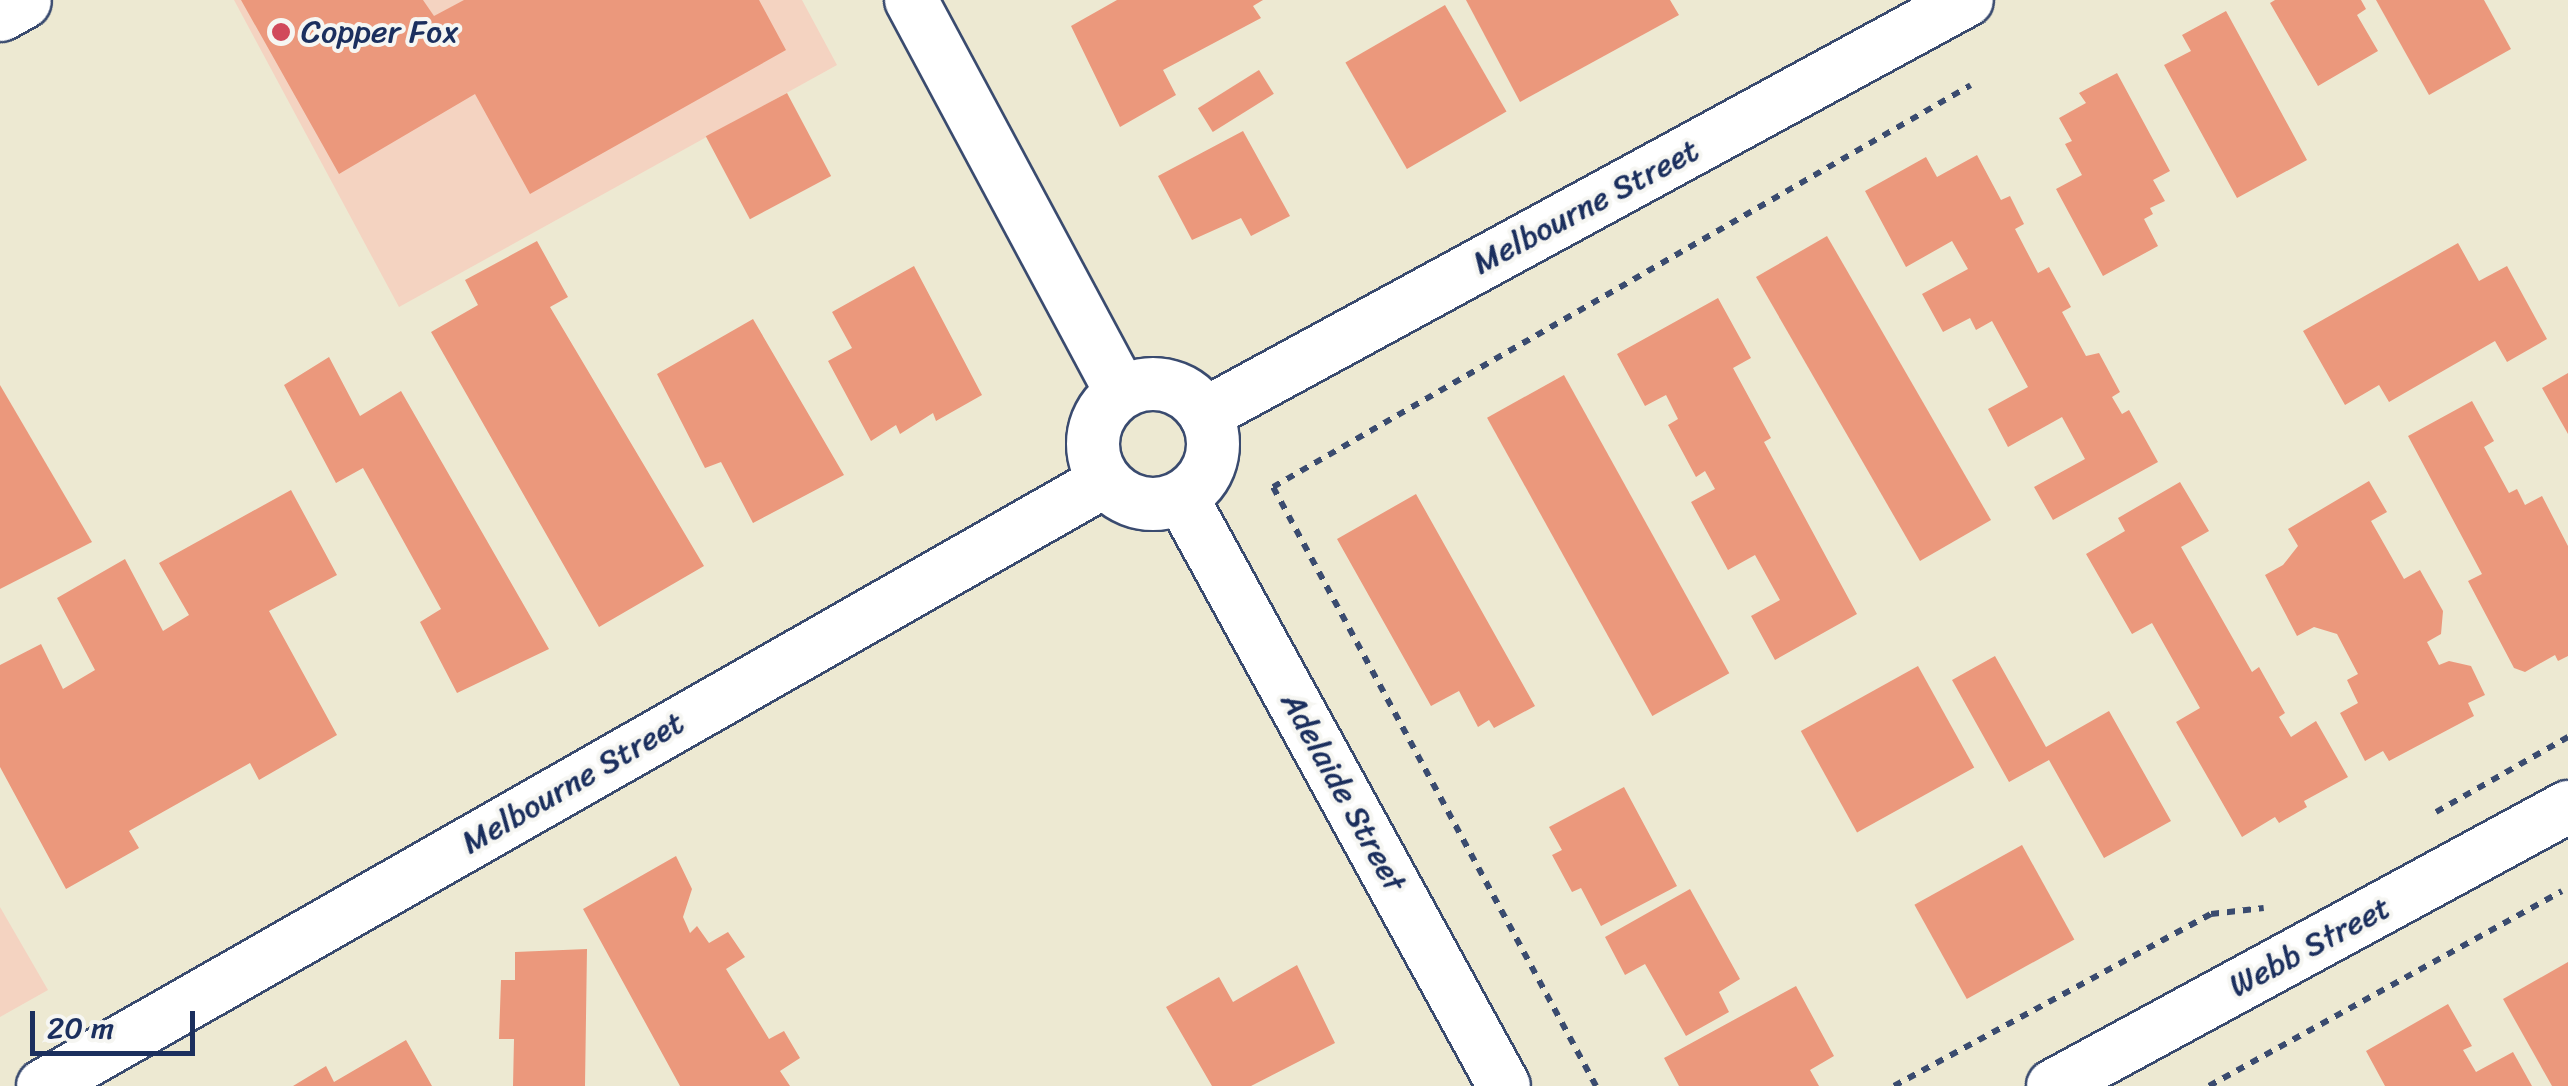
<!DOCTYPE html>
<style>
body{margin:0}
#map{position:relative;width:2568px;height:1086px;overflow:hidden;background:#ede9d2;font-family:Sriracha,sans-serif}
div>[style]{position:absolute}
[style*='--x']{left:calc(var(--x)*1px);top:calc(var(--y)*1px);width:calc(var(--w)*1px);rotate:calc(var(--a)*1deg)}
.built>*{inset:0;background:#f4d3c1}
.building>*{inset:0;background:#eb987c;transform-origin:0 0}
.path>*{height:6px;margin-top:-3px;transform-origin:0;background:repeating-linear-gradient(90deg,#3a4b6f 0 8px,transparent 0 16px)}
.roads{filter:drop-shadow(2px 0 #3a4b6f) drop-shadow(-2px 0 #3a4b6f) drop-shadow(0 2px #3a4b6f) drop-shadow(0 -2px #3a4b6f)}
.minor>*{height:52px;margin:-26px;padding:0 26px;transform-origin:26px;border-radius:26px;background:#fff}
.minor>.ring{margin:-26px;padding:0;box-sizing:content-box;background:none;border:52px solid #fff;border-radius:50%}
.highway>*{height:55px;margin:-27.5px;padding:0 27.5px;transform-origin:27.5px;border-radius:27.5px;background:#fff}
.dots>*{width:28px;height:28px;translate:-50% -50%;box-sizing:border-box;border:5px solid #f6f6f2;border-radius:50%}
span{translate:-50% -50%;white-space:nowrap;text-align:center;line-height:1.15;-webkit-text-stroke:8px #f6f6f2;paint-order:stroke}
.poi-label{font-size:32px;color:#1b2f5e}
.left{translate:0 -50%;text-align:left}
.street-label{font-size:32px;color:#1b2f5e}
.scale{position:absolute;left:30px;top:1011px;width:165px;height:45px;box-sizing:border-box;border:5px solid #1b2f5e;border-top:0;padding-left:12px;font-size:30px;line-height:35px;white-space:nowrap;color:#1b2f5e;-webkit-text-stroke:8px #f6f6f2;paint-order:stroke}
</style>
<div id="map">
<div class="built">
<div style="clip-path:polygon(234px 0,802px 0,837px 65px,399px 307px)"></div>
<div style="clip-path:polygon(0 907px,48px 990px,0 1017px)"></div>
</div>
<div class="building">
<div style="clip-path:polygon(241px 0,423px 0,434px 16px,464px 0,759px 0,786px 50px,530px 194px,475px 94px,339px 174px)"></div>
<div style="clip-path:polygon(1117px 0,1263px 0,1253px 6px,1261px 18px,1163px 70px,1176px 95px,1120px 127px,1071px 26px)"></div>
<div style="clip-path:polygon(1466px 0,1670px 0,1679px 15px,1520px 102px)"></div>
<div style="clip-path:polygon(2275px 0,2361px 0,2366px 9px,2357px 15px,2378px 51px,2318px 86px,2270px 3px)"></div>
<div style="clip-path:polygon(2376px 0,2484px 0,2511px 49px,2429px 95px)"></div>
<div style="left:1445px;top:5px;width:123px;height:115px;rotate:60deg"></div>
<div style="clip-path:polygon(2226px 11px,2307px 160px,2237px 198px,2164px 65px,2191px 51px,2182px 35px)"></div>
<div style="left:1259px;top:70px;width:28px;height:72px;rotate:58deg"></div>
<div style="clip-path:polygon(2117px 73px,2170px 171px,2153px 180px,2165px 201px,2150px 208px,2153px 214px,2144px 219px,2158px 246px,2103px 276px,2056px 189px,2082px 175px,2065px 144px,2072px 141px,2059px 118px,2086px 103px,2079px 93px)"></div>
<div style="left:787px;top:93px;width:94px;height:92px;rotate:62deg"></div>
<div style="clip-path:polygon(1243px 131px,1290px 216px,1251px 236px,1241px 218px,1192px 240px,1158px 176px)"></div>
<div style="clip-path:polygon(1977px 155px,2001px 200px,2010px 196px,2024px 224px,2015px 229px,2038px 273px,2049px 267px,2071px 307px,2062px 312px,2086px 356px,2099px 353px,2120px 392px,2112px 397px,2122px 414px,2129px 410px,2158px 462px,2053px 520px,2034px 487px,2085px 459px,2062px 417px,2008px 447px,1988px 409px,2028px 387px,1992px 321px,1976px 330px,1970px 318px,1943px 332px,1922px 294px,1968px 269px,1952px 241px,1906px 267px,1865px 191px,1926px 157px,1937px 177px)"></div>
<div style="left:1827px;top:236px;width:328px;height:82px;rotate:60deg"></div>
<div style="clip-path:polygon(537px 241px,568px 297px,550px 307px,704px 566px,599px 627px,431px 332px,478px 305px,465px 280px)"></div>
<div style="clip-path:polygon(2458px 243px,2479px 281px,2507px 266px,2547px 339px,2507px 362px,2495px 341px,2389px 402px,2379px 385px,2345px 405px,2303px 331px)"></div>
<div style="clip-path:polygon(914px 266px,982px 395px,936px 421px,933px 413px,900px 434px,896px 425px,871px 441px,828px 361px,852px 348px,832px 312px)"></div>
<div style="clip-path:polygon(1718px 298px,1751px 358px,1733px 368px,1771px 438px,1764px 442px,1857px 614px,1775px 660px,1751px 616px,1780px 600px,1755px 555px,1728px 570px,1691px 502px,1715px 489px,1705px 471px,1696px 477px,1668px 425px,1678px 419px,1666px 395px,1645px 406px,1617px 354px)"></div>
<div style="clip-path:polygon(753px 319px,844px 475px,753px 523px,721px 462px,705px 468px,657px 374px)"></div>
<div style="clip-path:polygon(329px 357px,360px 416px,401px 391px,549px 649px,457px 693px,420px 622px,441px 609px,363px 468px,336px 483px,284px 385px)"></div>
<div style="clip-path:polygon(2568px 373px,2568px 434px,2542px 388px)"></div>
<div style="left:1564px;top:375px;width:341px;height:88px;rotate:61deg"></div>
<div style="clip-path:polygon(0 385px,92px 542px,0 589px)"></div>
<div style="clip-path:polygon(2472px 401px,2494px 441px,2484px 447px,2509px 493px,2517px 489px,2525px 505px,2542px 496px,2568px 546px,2568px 656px,2558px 661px,2555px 655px,2525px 672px,2514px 668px,2468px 581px,2482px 574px,2408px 436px)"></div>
<div style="clip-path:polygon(2369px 481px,2387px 512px,2371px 521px,2404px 579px,2420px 570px,2443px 611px,2441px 634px,2427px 642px,2439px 665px,2449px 661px,2471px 666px,2485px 695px,2468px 703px,2474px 716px,2389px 761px,2383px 751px,2365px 761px,2340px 713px,2358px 703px,2347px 680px,2358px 674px,2337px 634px,2314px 627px,2297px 636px,2265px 575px,2283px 565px,2298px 546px,2288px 529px)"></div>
<div style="clip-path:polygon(2180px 482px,2209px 531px,2181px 547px,2252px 672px,2259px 667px,2285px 713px,2279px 717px,2291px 737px,2316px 721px,2348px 777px,2304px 801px,2307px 807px,2279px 823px,2275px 817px,2242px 837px,2176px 722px,2200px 708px,2152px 623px,2132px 634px,2086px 554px,2125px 531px,2118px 518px)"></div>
<div style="clip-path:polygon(291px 490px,337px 575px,269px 611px,337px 735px,259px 780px,250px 763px,129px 831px,139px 848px,66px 889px,0 767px,0 665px,41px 644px,63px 689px,95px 670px,57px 598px,125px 559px,163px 631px,189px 615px,159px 563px)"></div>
<div style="clip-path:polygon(1416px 494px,1535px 706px,1494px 728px,1489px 720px,1478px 727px,1459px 691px,1431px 706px,1337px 539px)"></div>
<div style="clip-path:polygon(1995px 656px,2046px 747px,2109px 711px,2171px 821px,2104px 858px,2049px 760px,2009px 782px,1952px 680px)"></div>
<div style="left:1918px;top:666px;width:116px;height:134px;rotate:61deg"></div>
<div style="clip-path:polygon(1624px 787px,1677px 886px,1601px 926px,1581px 888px,1572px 892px,1552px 855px,1562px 850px,1549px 827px)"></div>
<div style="left:2022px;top:845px;width:108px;height:123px;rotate:61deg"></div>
<div style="clip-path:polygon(676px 856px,692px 889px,683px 917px,690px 933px,697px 926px,709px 943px,728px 932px,745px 957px,726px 969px,769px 1039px,784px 1031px,800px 1058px,780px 1071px,790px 1086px,680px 1086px,583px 909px)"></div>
<div style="clip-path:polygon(1690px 889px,1740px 979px,1719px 992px,1729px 1012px,1686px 1036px,1645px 964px,1625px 975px,1605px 937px)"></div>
<div style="clip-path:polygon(587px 949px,585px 1086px,513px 1086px,514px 1039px,499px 1039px,501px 980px,515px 980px,515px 952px)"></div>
<div style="clip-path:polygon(2568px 962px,2568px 1086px,2552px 1086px,2503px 999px)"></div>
<div style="clip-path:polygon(1297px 965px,1335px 1043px,1251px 1086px,1212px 1086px,1166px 1007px,1219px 977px,1233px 1002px)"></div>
<div style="clip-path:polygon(1796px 986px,1834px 1056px,1810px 1070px,1819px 1086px,1679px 1086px,1664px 1058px)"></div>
<div style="clip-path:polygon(2448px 1004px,2472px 1046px,2463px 1050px,2476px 1072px,2513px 1052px,2532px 1086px,2385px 1086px,2366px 1051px)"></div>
<div style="clip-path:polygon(406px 1040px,432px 1086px,293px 1086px,326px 1066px,334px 1082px)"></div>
</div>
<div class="path">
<div style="--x:2436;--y:812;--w:152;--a:-29.6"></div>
<div style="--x:1596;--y:1086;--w:681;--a:-118.33"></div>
<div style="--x:1273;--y:487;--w:805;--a:-29.94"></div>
<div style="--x:1894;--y:1086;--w:361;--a:-28.5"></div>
<div style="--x:2211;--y:914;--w:53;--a:-6.5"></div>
<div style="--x:2209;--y:1086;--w:403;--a:-28.9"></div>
</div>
<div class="roads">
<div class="minor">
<div style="--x:911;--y:0;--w:445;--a:61.8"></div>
<div class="ring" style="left:1093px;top:384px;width:68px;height:68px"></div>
<div style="--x:1205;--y:414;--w:867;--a:-28.52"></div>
<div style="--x:1182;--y:498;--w:670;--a:61.29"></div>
<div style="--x:43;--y:1086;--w:1222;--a:-29.67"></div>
<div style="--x:2053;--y:1086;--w:586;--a:-28.45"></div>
</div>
<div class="highway">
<div style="--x:0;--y:13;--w:26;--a:-29"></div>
</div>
</div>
<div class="dots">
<div style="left:281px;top:32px;background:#d1495b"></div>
</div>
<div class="poi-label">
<span class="left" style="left:301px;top:32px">Copper Fox</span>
</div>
<div class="street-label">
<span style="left:1586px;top:207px;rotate:-28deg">Melbourne Street</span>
<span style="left:573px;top:783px;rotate:-30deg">Melbourne Street</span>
<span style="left:1343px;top:792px;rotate:61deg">Adelaide Street</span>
<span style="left:2310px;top:947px;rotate:-28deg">Webb Street</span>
</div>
<div class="scale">20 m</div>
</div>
